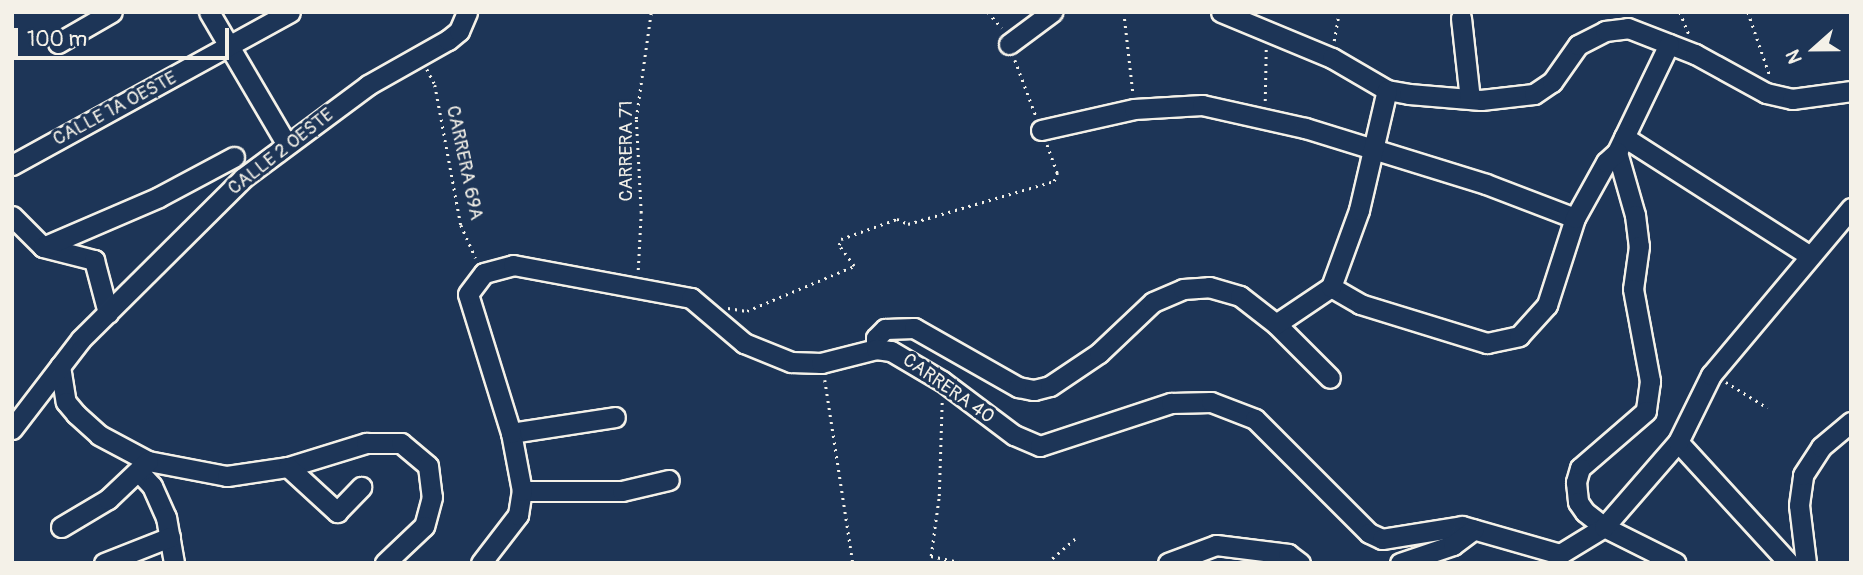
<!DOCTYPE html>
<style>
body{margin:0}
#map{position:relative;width:1863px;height:575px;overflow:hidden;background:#1d3557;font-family:Pangolin,sans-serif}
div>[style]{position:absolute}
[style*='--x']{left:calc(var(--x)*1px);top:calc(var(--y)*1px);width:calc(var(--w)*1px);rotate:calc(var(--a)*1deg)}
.path>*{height:2.5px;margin-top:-1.25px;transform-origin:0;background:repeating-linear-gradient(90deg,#f4f1e8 0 2px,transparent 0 7px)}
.roads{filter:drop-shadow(2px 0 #f4f1e8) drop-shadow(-2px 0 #f4f1e8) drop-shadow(0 2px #f4f1e8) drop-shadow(0 -2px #f4f1e8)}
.minor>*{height:19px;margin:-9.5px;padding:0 9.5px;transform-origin:9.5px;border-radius:9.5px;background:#1d3557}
span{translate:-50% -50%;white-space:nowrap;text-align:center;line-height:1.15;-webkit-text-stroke:6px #1d3557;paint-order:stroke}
.street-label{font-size:19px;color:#f4f1e8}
.frame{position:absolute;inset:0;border:14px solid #f4f1e8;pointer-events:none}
.north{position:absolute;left:1779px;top:14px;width:70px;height:70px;-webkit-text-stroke:5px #1d3557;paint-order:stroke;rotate:249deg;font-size:19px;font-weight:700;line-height:28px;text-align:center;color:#f4f1e8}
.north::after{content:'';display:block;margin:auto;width:24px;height:32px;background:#f4f1e8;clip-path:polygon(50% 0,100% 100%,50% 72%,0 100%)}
.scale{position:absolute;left:14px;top:28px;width:215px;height:32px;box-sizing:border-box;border:4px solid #f4f1e8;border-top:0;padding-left:9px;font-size:21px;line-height:24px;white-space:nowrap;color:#f4f1e8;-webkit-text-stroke:5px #1d3557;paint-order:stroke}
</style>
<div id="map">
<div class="path">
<div style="--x:988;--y:12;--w:21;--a:49"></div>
<div style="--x:1124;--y:12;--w:81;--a:83.6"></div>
<div style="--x:1680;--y:12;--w:24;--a:68"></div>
<div style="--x:1748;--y:12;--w:68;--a:71"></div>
<div style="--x:1334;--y:41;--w:29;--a:-80"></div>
<div style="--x:1015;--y:60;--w:60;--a:69.4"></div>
<div style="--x:427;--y:69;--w:18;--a:63"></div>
<div style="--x:435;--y:85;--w:142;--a:79.5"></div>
<div style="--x:461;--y:225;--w:36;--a:66"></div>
<div style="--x:1265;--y:101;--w:53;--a:-88.9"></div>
<div style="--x:638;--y:270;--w:57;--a:-87"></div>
<div style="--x:641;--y:213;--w:94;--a:-93"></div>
<div style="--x:636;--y:119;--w:108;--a:-82"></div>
<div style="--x:728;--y:308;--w:19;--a:9"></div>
<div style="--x:747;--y:311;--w:116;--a:-22.8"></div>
<div style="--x:854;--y:266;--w:26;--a:-126"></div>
<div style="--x:839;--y:245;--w:6;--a:-72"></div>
<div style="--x:841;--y:239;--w:59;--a:-19.7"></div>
<div style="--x:897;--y:219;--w:12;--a:24"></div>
<div style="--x:908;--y:224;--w:152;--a:-16.4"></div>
<div style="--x:1054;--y:181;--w:9;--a:-69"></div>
<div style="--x:1057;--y:173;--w:30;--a:-110"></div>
<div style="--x:825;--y:380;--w:185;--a:81.3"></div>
<div style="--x:1726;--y:382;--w:49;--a:31.8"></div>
<div style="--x:931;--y:556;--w:34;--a:12"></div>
<div style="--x:930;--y:563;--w:68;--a:-82.3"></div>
<div style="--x:939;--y:496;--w:94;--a:-88.2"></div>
<div style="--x:1047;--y:563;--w:37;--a:-41"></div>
</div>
<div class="roads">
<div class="minor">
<div style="--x:209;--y:12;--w:152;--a:59.6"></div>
<div style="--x:1221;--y:12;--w:120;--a:22.5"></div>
<div style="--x:1332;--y:58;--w:64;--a:30.2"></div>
<div style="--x:1387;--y:90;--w:22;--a:10"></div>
<div style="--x:1409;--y:94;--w:72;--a:4.8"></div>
<div style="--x:1481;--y:100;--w:53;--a:-6.5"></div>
<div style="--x:1534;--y:94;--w:22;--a:-34"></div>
<div style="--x:1552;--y:82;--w:45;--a:-54.9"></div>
<div style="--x:1578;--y:45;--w:30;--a:-27"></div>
<div style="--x:1605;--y:31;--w:23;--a:-7"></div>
<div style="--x:1628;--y:28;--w:72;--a:21.2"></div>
<div style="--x:1695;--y:54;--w:81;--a:28.8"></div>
<div style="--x:1766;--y:93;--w:27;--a:13"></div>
<div style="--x:1792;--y:99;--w:60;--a:-7.7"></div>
<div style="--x:1461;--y:18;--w:81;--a:83.7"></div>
<div style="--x:58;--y:43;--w:62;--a:-29.9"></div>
<div style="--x:1009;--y:44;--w:54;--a:-36.7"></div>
<div style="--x:1669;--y:44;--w:120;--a:115.7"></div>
<div style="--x:1617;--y:152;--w:66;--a:74.1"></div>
<div style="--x:1635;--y:215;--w:31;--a:83"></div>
<div style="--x:1639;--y:246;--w:43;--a:97.9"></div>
<div style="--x:1633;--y:289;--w:94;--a:79.5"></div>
<div style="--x:1650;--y:381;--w:30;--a:98"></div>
<div style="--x:1646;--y:411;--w:87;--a:139.2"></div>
<div style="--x:1580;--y:468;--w:15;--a:106"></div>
<div style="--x:1576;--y:482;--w:20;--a:84"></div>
<div style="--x:1578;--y:502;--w:12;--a:55"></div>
<div style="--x:1585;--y:512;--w:24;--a:38"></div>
<div style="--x:1604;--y:527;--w:80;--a:26.6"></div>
<div style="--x:1041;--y:130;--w:95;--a:-12.7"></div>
<div style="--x:1134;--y:109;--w:68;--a:-3.4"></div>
<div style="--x:1202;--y:105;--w:106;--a:12.6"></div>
<div style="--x:1305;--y:128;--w:189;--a:17.2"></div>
<div style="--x:1486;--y:184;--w:95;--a:20.9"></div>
<div style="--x:1624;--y:137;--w:221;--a:32.6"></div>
<div style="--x:12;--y:165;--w:317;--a:-28.8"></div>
<div style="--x:12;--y:216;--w:44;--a:45"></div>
<div style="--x:43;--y:247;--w:53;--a:14.3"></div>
<div style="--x:94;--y:260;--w:55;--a:75.2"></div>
<div style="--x:43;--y:247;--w:126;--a:-23.3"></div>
<div style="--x:159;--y:197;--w:85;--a:-28.1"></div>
<div style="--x:1331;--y:287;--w:34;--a:30"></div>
<div style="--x:1360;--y:304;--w:133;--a:17.1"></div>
<div style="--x:1487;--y:343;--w:33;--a:-12"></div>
<div style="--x:1519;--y:336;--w:42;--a:-47.9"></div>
<div style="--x:1547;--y:305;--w:91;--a:-72.2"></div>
<div style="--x:1575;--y:218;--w:64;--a:-61"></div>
<div style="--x:1606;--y:162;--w:15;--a:-42"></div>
<div style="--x:1276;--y:324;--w:76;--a:45"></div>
<div style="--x:876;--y:349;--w:11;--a:-90"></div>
<div style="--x:876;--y:338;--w:13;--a:-45"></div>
<div style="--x:885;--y:329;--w:29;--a:-2"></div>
<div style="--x:914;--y:328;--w:120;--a:29.6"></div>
<div style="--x:1018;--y:387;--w:16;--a:11"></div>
<div style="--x:1034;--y:390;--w:16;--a:-14"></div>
<div style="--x:1050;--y:386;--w:59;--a:-34"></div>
<div style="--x:1099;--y:353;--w:74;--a:-43.4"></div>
<div style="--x:1153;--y:302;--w:33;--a:-23"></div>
<div style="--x:1183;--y:289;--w:26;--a:-4"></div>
<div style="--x:1209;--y:287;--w:32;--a:16"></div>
<div style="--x:1240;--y:296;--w:46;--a:37.9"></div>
<div style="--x:1276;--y:324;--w:66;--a:-33.9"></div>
<div style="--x:1331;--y:287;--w:82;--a:-70"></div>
<div style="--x:1359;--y:210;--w:123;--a:-76.9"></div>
<div style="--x:60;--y:366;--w:36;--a:81"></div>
<div style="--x:66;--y:402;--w:16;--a:50"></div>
<div style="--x:76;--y:414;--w:31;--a:42"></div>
<div style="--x:99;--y:435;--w:55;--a:28"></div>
<div style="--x:148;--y:461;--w:80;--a:10.8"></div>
<div style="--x:227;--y:476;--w:62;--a:-8.4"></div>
<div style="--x:288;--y:467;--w:82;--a:-17.1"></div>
<div style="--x:366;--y:443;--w:35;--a:0"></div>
<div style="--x:401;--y:443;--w:35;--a:40"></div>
<div style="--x:428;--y:466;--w:31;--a:83"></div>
<div style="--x:432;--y:497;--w:30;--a:105"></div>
<div style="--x:424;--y:526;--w:54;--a:136.5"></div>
<div style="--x:12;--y:429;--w:113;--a:-52.5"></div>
<div style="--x:81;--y:339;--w:228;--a:-44.8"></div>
<div style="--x:243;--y:178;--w:156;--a:-36.6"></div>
<div style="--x:368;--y:85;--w:92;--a:-29.4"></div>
<div style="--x:448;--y:40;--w:14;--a:-39"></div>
<div style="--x:459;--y:31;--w:21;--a:-67"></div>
<div style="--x:511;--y:433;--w:105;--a:-8.7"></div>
<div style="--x:1678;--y:442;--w:164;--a:47.5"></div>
<div style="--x:288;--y:467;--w:67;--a:42.6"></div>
<div style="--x:337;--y:512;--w:35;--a:-46"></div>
<div style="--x:139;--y:472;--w:19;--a:47"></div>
<div style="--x:152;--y:486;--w:34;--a:66"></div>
<div style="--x:166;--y:517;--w:47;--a:80.1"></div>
<div style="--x:522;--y:491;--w:100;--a:0"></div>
<div style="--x:622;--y:491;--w:48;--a:-13.2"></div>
<div style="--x:61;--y:527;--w:55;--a:-30.8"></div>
<div style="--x:108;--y:499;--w:55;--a:-43.5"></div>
<div style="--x:1560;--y:554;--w:52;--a:-31.5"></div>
<div style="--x:1604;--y:527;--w:113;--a:-49"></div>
<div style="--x:1678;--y:442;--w:75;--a:-63.8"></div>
<div style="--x:1711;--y:375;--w:218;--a:-50"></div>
<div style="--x:104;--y:563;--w:71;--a:-21.5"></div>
<div style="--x:481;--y:563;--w:61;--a:-52.4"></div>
<div style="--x:518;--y:515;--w:24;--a:-81"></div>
<div style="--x:522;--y:491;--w:59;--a:-100.7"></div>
<div style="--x:511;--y:433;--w:145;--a:-107.2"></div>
<div style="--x:468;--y:294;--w:26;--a:-53"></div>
<div style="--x:484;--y:273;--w:30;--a:-15"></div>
<div style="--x:513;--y:265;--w:181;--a:10.5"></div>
<div style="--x:691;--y:298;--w:70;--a:40.3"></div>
<div style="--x:744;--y:343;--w:51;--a:22"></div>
<div style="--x:791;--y:362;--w:30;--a:2"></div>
<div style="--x:821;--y:363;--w:57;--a:-14.3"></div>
<div style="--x:876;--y:349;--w:15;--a:8"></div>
<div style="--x:891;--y:351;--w:59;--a:30.5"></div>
<div style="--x:942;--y:381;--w:90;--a:36.9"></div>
<div style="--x:1014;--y:435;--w:28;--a:23"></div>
<div style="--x:1040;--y:446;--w:138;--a:-18.2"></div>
<div style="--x:1171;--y:403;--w:40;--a:-1.4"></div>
<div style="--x:1211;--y:402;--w:47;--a:21.1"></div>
<div style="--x:1255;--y:419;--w:161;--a:45"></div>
<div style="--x:1369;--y:533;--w:14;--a:25"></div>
<div style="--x:1382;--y:539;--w:81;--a:-9.2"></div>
<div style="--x:1462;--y:526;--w:102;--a:15.9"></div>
<div style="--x:1168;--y:563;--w:51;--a:-20.6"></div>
<div style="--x:1216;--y:545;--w:73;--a:7.1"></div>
<div style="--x:1288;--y:554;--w:15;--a:37"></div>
<div style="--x:1400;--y:563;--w:56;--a:-18.8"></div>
<div style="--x:1453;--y:545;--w:26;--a:-37"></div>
<div style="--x:1806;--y:563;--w:58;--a:-96.9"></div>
<div style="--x:1799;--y:505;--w:30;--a:-82"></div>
<div style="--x:1803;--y:475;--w:33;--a:-57"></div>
<div style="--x:1821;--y:447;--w:39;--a:-40"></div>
</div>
</div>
<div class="street-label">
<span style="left:115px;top:109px;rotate:-28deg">CALLE 1A OESTE</span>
<span style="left:627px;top:151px;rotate:-90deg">CARRERA 71</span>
<span style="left:281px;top:152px;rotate:-38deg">CALLE 2 OESTE</span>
<span style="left:464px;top:163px;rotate:78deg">CARRERA 69A</span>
<span style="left:948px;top:389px;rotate:35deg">CARRERA 4O</span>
</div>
<div class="frame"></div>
<div class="north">N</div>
<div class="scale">100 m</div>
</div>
